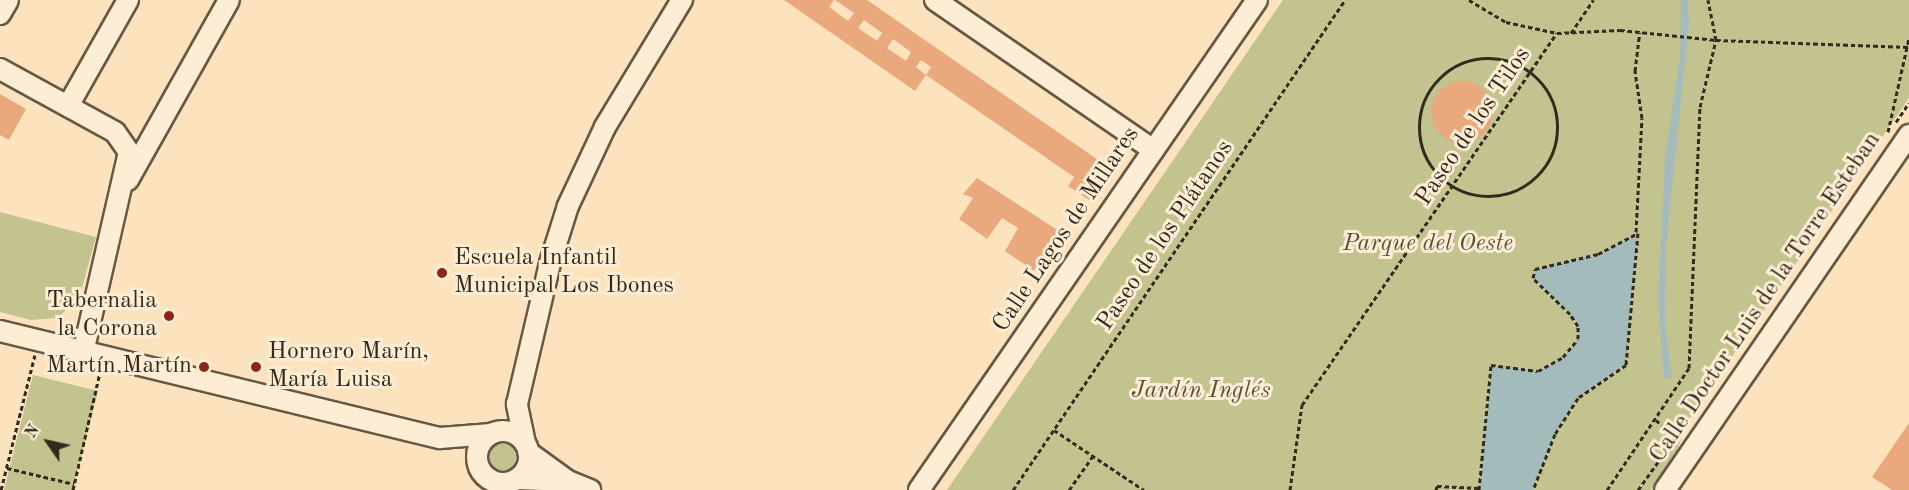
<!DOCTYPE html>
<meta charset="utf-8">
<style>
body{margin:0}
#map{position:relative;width:1909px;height:490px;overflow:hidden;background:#fce3bd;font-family:"Old Standard TT",serif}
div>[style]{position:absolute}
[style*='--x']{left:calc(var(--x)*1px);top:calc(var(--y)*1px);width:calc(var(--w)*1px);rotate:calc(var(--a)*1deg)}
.green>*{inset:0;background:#c2c38f}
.round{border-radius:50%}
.water>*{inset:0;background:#a3bcbb}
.building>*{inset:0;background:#e9a97d}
.path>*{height:3px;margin-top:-1.5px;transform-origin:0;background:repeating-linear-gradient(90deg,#34291b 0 4.5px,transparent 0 7.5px)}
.path>.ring{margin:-1.5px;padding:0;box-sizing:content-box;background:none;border:3px solid #34291b;border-radius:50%}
.roads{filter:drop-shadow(2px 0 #665844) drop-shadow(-2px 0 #665844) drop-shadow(0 2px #665844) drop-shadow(0 -2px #665844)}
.minor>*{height:20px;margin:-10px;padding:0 10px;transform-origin:10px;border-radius:10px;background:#fdedd4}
.minor>.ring{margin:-10px;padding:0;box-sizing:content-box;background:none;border:20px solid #fdedd4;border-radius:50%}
.dots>*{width:16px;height:16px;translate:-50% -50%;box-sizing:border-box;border:3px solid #fdedd4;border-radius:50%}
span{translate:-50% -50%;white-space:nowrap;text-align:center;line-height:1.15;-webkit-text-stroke:6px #fdedd4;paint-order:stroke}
.street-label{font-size:24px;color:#34291b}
.park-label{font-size:24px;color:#585038;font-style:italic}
.poi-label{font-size:24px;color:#34291b}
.left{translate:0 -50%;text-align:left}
.right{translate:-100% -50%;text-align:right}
.north{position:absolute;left:18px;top:412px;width:60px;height:60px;-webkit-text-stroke:4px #fdedd4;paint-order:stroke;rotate:304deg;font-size:16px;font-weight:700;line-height:24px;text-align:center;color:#34291b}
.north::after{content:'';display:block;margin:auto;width:21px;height:27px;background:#34291b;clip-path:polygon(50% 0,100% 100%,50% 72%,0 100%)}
</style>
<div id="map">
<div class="green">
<div style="clip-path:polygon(1283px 0,1909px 0,1909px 98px,1688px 421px,1676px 453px,1651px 490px,947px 490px)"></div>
<div style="clip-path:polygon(0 212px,96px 237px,79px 299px,57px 318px,31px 320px,0 312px)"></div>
<div style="clip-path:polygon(33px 375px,98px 391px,73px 490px,4px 490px)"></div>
<div class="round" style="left:488px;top:443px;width:28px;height:28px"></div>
</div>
<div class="water">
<div style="clip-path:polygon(1681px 0,1688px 0,1689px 24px,1666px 247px,1665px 322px,1672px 377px,1664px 379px,1658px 301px,1665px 158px,1680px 57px)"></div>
<div style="clip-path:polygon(1638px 233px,1626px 365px,1578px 398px,1555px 434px,1533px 490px,1479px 490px,1491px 365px,1538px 371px,1563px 357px,1578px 339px,1578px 326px,1570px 314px,1533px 278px,1535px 269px,1598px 254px)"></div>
</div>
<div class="building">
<div style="clip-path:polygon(evenodd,784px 0,834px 0,829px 7px,848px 21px,854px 13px,835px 0,867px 0,1114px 171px,1092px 202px,1068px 186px,1074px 177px,926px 75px,931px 67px,921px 60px,916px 67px,926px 75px,915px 91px,784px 0,864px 20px,882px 33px,877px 41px,858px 28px,864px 20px,784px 0,893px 39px,911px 52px,906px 61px,887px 48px,893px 39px)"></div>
<div class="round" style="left:1431px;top:81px;width:62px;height:62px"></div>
<div style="clip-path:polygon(0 94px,26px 109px,9px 140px,0 135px)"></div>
<div style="clip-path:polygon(977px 178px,1062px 233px,1064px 239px,1054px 254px,1048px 249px,1034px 271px,1005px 251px,1018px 228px,1002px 218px,987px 239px,959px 219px,973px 198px,963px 194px)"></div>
<div style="clip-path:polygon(1909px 423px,1909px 490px,1892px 490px,1872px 477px)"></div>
</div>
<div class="path">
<div style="--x:1469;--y:0;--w:43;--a:30.7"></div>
<div style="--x:1506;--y:22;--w:52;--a:12.2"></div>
<div style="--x:1557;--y:33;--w:63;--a:-2.7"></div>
<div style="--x:1620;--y:30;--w:97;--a:5.9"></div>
<div style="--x:1716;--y:40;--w:193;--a:2.1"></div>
<div style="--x:1571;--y:33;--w:40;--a:-56"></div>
<div class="ring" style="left:1419px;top:58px;width:135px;height:135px"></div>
<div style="--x:1896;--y:122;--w:23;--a:-56"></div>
<div style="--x:1888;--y:132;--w:96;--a:-77.4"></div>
<div style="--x:1636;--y:232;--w:114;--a:-87"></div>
<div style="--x:1642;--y:118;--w:48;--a:-98.5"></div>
<div style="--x:1635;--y:71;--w:39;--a:-83"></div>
<div style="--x:1656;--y:420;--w:25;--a:42"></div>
<div style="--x:1054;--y:430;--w:108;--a:33.7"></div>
<div style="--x:7;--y:468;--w:69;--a:13.4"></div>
<div style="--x:1;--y:490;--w:139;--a:-75.9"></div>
<div style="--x:73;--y:490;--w:121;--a:-77.1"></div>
<div style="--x:1013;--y:490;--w:592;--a:-55.88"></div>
<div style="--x:1069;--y:490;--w:42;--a:-54.8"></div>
<div style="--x:1290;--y:490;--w:86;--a:-82"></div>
<div style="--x:1302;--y:405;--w:451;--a:-55.6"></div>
<div style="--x:1436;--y:490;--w:4;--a:-76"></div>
<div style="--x:1437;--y:486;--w:42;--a:2.7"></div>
<div style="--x:1479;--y:490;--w:126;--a:-84.5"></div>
<div style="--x:1491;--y:365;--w:47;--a:7.3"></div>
<div style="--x:1538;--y:371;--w:29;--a:-29"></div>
<div style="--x:1563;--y:357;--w:23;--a:-50"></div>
<div style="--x:1578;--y:339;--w:13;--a:-90"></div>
<div style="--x:1578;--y:326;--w:14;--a:-124"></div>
<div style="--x:1570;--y:314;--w:52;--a:-135.8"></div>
<div style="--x:1533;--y:278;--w:9;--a:-77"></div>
<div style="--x:1535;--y:269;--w:65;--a:-13.4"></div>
<div style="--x:1598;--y:254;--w:45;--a:-27.7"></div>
<div style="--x:1638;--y:233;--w:133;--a:95.2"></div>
<div style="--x:1626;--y:365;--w:58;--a:145.5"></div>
<div style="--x:1578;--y:398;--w:43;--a:122.6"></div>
<div style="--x:1555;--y:434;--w:60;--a:111.4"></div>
<div style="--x:1607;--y:490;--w:147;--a:-56.1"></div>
<div style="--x:1689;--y:368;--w:261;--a:-87.6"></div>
<div style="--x:1700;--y:107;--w:69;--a:-76.6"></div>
<div style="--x:1716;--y:40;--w:41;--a:-101.3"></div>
<div style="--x:1638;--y:490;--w:64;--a:-54.6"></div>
<div style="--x:1675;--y:438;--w:6;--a:31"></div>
</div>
<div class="roads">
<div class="minor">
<div style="--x:935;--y:0;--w:265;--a:34.5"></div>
<div style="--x:0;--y:14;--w:16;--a:-60"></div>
<div style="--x:0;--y:69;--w:131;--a:28.7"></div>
<div style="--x:115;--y:132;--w:24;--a:55"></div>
<div style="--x:129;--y:152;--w:206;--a:102.9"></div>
<div style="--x:68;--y:106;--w:122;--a:-60.5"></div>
<div style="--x:128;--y:180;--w:206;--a:-60.7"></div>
<div style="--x:0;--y:331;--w:453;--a:13.7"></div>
<div style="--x:440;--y:438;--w:51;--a:-4.5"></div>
<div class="ring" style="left:477px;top:431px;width:32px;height:32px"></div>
<div style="--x:525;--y:443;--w:40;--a:-102"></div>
<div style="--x:517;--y:404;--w:145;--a:-76.8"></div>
<div style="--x:550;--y:263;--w:60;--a:-72.5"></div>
<div style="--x:568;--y:206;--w:87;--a:-64.9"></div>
<div style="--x:605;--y:127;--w:149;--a:-58.8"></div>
<div style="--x:528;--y:452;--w:49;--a:35.9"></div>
<div style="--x:568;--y:481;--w:24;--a:22"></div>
<div style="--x:518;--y:479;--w:50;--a:2.3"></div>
<div style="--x:919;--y:490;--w:595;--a:-55.4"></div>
<div style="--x:1665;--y:490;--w:431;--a:-55.5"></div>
</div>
</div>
<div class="dots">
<div style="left:442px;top:273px;background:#8f2418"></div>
<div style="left:169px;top:316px;background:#8f2418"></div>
<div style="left:204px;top:367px;background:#8f2418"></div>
<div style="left:256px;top:367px;background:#8f2418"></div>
</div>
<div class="street-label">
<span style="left:1474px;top:127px;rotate:-56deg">Paseo de los Tilos</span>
<span style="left:1067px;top:230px;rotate:-56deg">Calle Lagos de Millares</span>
<span style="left:1166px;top:236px;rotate:-56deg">Paseo de los Plátanos</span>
<span style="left:1766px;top:298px;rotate:-56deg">Calle Doctor Luis de la Torre Esteban</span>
</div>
<div class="park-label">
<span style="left:1428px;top:245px">Parque del Oeste</span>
<span style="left:1201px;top:392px">Jardín Inglés</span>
</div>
<div class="poi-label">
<span class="left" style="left:454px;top:273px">Escuela Infantil<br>Municipal Los Ibones</span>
<span class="right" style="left:157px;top:316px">Tabernalia<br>la Corona</span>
<span class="left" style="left:268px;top:367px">Hornero Marín,<br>María Luisa</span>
<span class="right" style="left:192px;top:367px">Martín Martín</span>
</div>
<div class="north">N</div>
</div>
